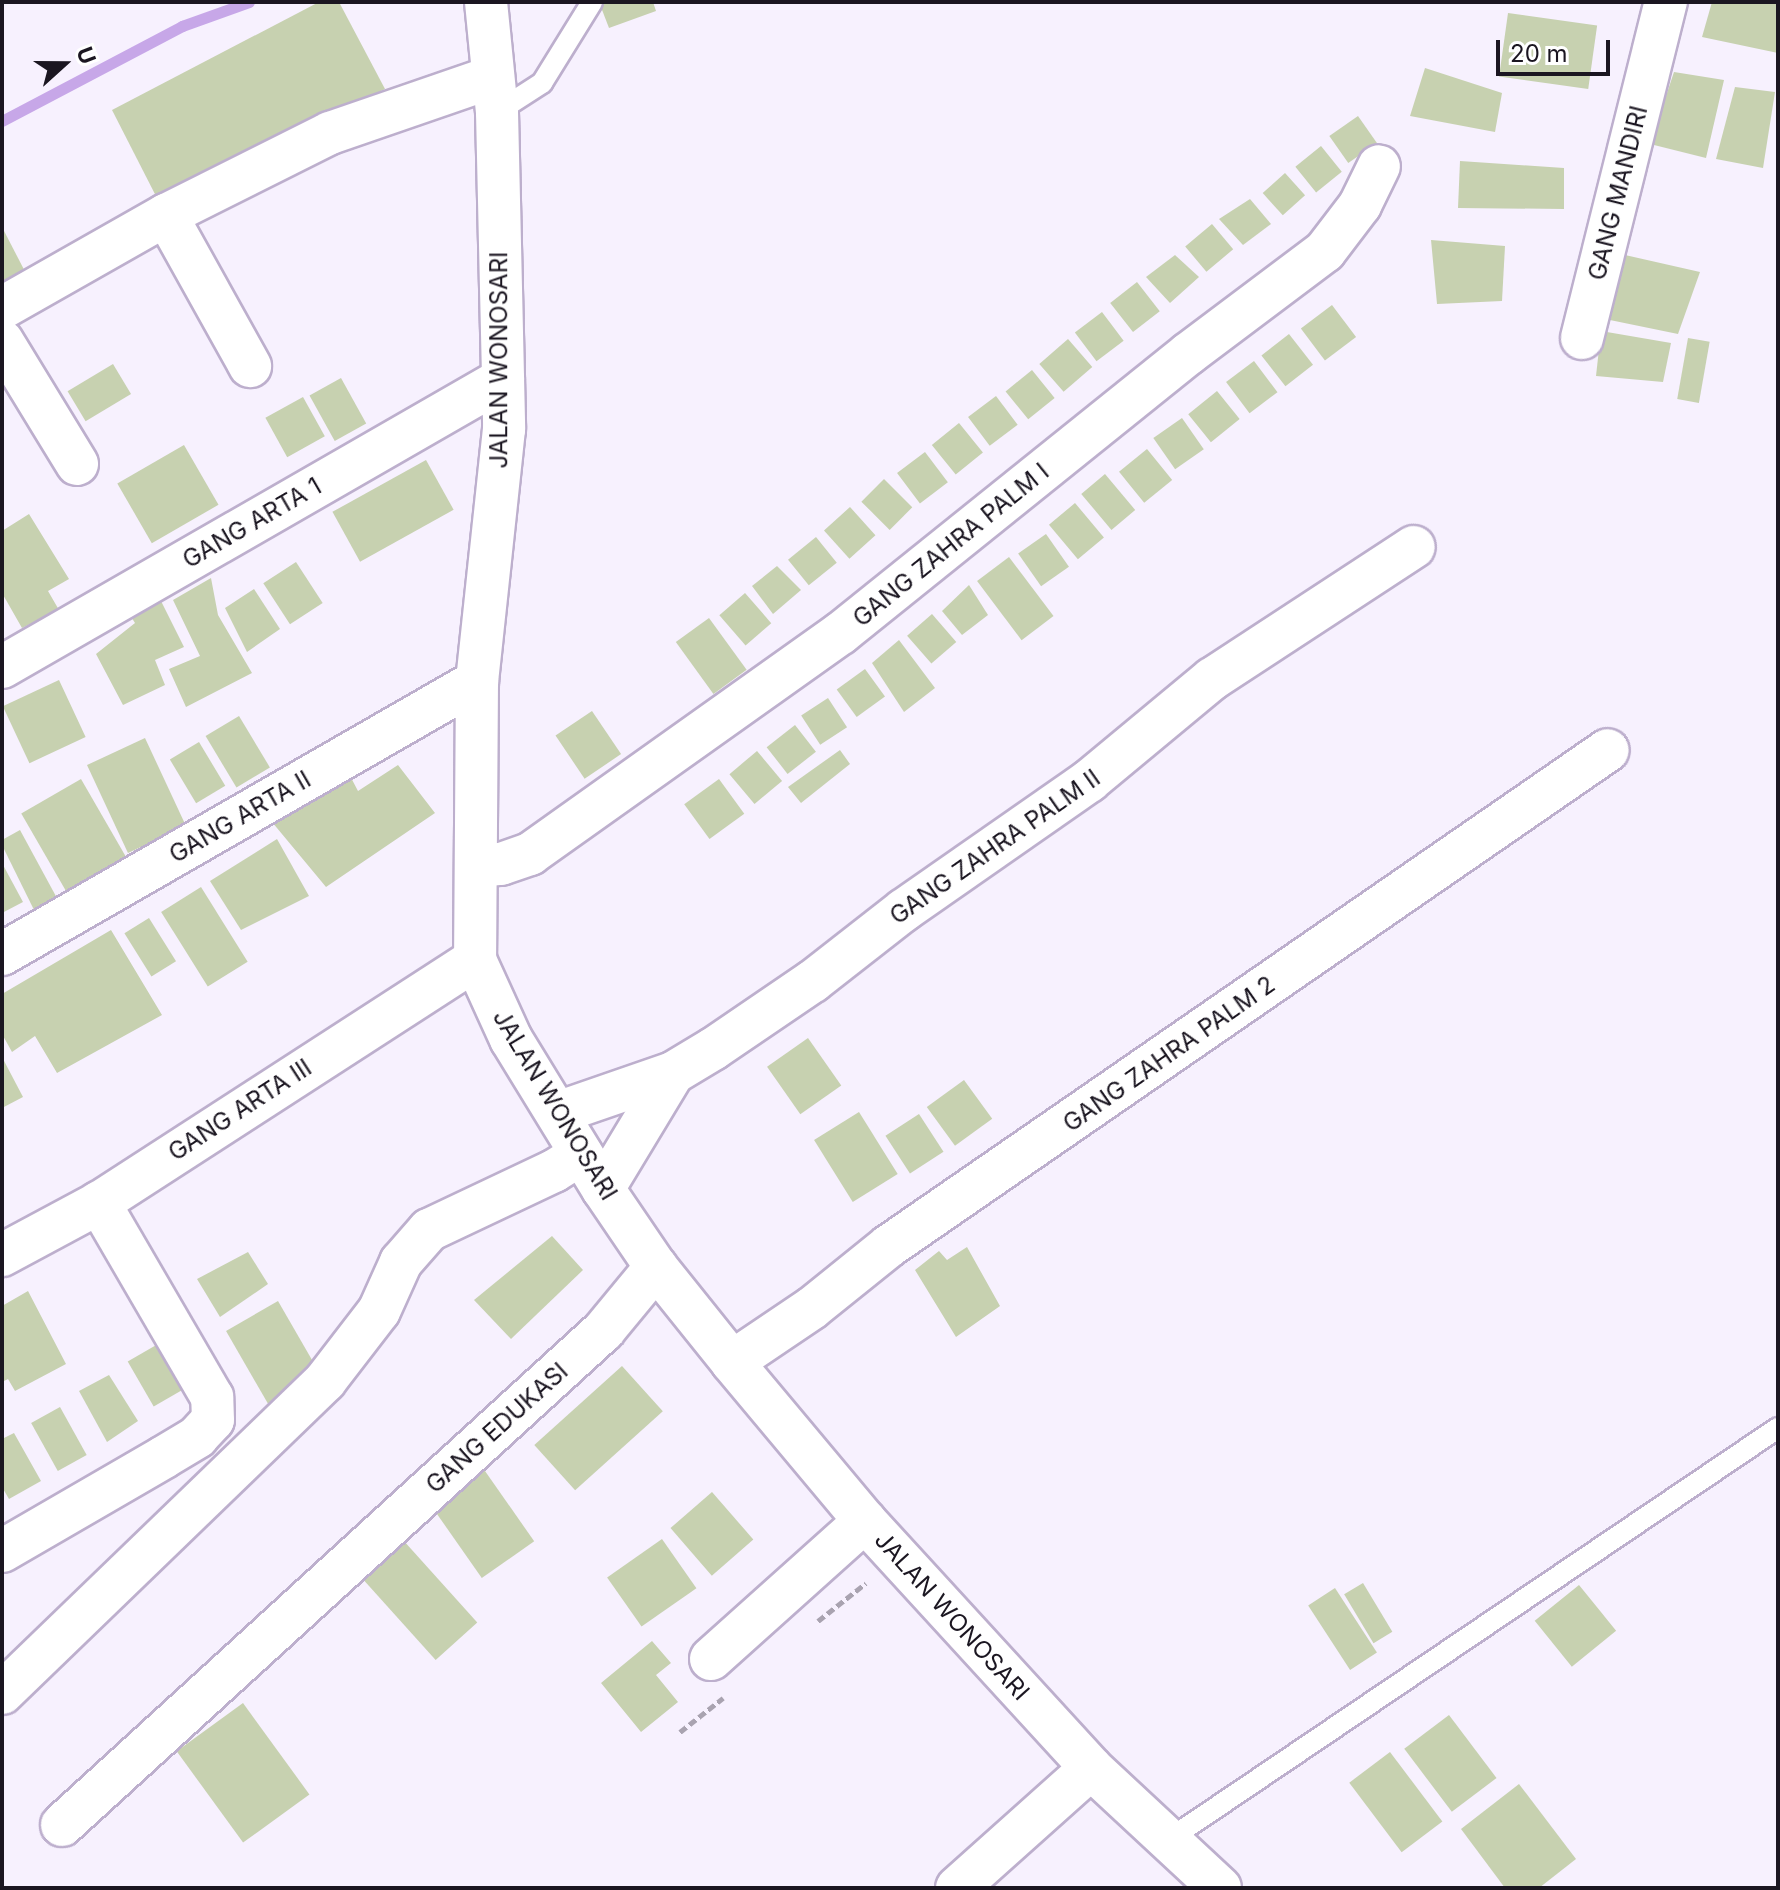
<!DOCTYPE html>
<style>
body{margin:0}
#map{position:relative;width:1780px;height:1890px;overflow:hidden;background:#f7f1fe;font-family:Inter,sans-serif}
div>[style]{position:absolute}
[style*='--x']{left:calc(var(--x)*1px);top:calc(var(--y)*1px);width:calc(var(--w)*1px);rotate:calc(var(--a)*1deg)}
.stream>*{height:11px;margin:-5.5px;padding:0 5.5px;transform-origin:5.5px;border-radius:5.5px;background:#c7a7e8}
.building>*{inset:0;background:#c7d1b0;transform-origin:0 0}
.path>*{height:5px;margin-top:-2.5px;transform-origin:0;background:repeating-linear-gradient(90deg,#a9a3b0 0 8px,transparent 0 12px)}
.roads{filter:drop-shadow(2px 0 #bdafcd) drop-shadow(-2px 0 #bdafcd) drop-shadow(0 2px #bdafcd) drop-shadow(0 -2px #bdafcd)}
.service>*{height:20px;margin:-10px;padding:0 10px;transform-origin:10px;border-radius:10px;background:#fff}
.minor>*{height:42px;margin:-21px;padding:0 21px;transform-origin:21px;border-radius:21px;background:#fff}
span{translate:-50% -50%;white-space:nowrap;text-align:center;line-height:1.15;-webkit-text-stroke:6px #fff;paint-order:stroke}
.street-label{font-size:24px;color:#1b1621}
.frame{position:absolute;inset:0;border:4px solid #1b1621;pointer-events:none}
.north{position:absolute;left:24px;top:24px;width:80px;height:80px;-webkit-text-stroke:6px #fff;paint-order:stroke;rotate:69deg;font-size:22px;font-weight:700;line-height:32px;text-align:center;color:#1b1621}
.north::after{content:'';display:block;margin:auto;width:28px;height:36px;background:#1b1621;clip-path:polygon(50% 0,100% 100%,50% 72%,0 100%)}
.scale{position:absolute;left:1496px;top:40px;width:114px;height:36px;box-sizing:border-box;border:4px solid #1b1621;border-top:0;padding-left:10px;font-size:24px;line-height:28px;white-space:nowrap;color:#1b1621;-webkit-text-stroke:6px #fff;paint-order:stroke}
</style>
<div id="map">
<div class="stream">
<div style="--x:2;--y:121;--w:204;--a:-27.8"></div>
<div style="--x:182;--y:26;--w:71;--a:-19.7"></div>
</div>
<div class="building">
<div style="clip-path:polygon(319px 2px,339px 2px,385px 89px,159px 202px,112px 110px)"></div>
<div style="clip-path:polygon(599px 2px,653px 2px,656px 11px,609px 28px)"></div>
<div style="clip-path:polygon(1712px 2px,1778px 2px,1778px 53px,1702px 37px)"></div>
<div style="left:1508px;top:13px;width:90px;height:64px;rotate:8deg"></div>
<div style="clip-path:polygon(1425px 68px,1502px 93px,1495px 132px,1410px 116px)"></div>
<div style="clip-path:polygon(1674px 72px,1724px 80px,1706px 158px,1650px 144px)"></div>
<div style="clip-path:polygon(1735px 87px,1775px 92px,1763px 168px,1716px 159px)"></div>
<div style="left:1358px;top:116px;width:33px;height:35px;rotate:55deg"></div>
<div style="left:1321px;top:146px;width:33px;height:33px;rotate:51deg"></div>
<div style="clip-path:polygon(1460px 161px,1564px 168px,1564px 209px,1458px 208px)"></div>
<div style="left:1285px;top:173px;width:30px;height:30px;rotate:48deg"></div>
<div style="clip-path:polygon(1250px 199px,1271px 224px,1243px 245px,1219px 219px)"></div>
<div style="left:1212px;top:224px;width:33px;height:35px;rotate:50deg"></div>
<div style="clip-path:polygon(2px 227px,33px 287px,2px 304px)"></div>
<div style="clip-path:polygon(1431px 240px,1505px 246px,1502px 301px,1437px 304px)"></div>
<div style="clip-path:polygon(1175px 255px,1199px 277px,1170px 303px,1146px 277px)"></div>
<div style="clip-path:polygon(1625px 255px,1700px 272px,1678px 334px,1605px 319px)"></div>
<div style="left:1137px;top:282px;width:37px;height:34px;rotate:52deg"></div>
<div style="left:1332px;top:305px;width:40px;height:39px;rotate:53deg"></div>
<div style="left:1102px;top:312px;width:36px;height:34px;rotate:53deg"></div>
<div style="clip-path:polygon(1601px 331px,1671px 343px,1663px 382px,1596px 376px)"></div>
<div style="left:1289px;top:334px;width:39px;height:35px;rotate:52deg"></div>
<div style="left:1688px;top:338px;width:22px;height:62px;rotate:10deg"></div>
<div style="left:1068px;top:339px;width:37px;height:38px;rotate:49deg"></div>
<div style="left:1254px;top:361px;width:39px;height:35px;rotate:53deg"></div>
<div style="left:113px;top:364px;width:35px;height:53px;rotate:59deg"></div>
<div style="left:1032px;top:370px;width:36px;height:34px;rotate:51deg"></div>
<div style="left:341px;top:378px;width:52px;height:36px;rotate:61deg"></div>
<div style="left:1217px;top:391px;width:36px;height:37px;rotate:51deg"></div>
<div style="left:996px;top:396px;width:36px;height:35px;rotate:53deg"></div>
<div style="left:303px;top:397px;width:45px;height:43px;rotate:61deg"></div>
<div style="left:1182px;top:418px;width:38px;height:35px;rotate:55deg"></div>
<div style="left:959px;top:423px;width:38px;height:35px;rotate:51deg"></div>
<div style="left:184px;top:445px;width:69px;height:77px;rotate:60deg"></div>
<div style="left:1147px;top:449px;width:40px;height:36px;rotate:51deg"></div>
<div style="left:925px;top:452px;width:38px;height:35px;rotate:53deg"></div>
<div style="left:426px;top:460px;width:57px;height:107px;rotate:61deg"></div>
<div style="left:1105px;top:474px;width:47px;height:31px;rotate:50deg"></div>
<div style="left:884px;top:479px;width:40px;height:32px;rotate:45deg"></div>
<div style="left:1075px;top:503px;width:45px;height:34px;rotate:50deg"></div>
<div style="left:850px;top:507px;width:38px;height:35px;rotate:48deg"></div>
<div style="clip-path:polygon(29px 514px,69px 579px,48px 591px,59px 610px,22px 628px,2px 593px,2px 531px)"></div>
<div style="left:1046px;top:534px;width:40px;height:34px;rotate:55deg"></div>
<div style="left:816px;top:537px;width:33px;height:36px;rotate:51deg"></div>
<div style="left:1009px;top:557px;width:74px;height:40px;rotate:53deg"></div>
<div style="left:296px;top:562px;width:49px;height:39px;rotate:57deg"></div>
<div style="clip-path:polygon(777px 566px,801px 590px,773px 614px,752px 586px)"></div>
<div style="clip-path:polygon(211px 578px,218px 615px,252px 673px,186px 707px,169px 669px,200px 656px,173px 600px)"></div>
<div style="clip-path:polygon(969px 585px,988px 615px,962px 635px,942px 611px)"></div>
<div style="clip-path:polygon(254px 589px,280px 629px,247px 652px,225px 608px)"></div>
<div style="left:745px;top:593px;width:40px;height:34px;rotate:49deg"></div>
<div style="clip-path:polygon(159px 597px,184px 647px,155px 660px,165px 685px,123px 705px,96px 654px,135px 623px,128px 612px)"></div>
<div style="left:932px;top:614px;width:37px;height:33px;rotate:49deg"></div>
<div style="left:709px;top:618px;width:64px;height:41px;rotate:54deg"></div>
<div style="clip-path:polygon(899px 640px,935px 688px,904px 712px,872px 663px)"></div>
<div style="left:865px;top:669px;width:34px;height:35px;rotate:54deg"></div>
<div style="left:59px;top:680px;width:63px;height:62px;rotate:65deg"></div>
<div style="left:828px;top:698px;width:35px;height:32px;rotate:57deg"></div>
<div style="left:592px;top:711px;width:52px;height:44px;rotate:56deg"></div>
<div style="left:239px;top:716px;width:60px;height:39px;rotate:59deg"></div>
<div style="left:795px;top:725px;width:34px;height:36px;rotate:52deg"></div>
<div style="left:145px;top:738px;width:97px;height:64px;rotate:65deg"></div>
<div style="left:199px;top:742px;width:51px;height:34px;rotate:59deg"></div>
<div style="clip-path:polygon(840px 750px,850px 764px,801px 803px,788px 787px)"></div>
<div style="left:757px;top:751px;width:39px;height:36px;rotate:50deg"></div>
<div style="clip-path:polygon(398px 765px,435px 813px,326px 887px,272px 822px,348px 772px,358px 791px)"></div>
<div style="left:81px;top:779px;width:99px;height:69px;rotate:60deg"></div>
<div style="left:719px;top:779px;width:43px;height:43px;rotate:54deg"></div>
<div style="clip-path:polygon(20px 830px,58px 900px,36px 914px,2px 845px,2px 840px)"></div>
<div style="clip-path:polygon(277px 839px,309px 896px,241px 930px,210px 881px)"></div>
<div style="clip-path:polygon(2px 863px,23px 902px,2px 913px)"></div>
<div style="left:201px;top:887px;width:88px;height:47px;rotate:58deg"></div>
<div style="left:149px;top:918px;width:51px;height:29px;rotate:58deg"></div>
<div style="clip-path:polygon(111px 930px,162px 1015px,57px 1073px,35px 1036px,12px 1052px,2px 1034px,2px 994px)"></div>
<div style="left:808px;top:1038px;width:58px;height:50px;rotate:55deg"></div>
<div style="clip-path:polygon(2px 1057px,23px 1097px,2px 1108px)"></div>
<div style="left:964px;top:1080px;width:48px;height:46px;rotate:54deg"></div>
<div style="left:859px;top:1112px;width:73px;height:53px;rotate:58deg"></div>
<div style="left:919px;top:1114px;width:45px;height:40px;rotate:57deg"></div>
<div style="clip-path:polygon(552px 1236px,583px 1270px,511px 1339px,474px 1300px)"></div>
<div style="clip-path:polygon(967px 1247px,1000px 1306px,956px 1337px,915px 1270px,939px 1251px,947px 1260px)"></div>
<div style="clip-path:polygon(248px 1252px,268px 1284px,220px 1317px,197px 1279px)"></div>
<div style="clip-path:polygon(28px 1291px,66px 1364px,15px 1391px,8px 1379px,2px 1382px,2px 1306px)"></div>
<div style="left:278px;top:1301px;width:88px;height:60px;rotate:60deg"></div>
<div style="left:158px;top:1344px;width:52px;height:35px;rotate:60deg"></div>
<div style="left:622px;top:1366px;width:61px;height:118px;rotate:48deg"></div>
<div style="clip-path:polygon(109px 1375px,138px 1421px,107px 1442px,79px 1391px)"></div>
<div style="left:60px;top:1407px;width:55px;height:33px;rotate:61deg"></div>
<div style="clip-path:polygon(14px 1433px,41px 1481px,9px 1499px,2px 1487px,2px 1439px)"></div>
<div style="left:478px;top:1461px;width:98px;height:64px;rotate:55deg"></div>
<div style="left:712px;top:1492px;width:63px;height:55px;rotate:49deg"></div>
<div style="left:662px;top:1539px;width:60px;height:67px;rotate:55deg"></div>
<div style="left:403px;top:1540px;width:111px;height:56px;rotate:48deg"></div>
<div style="left:1363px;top:1583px;width:57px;height:22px;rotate:59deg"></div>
<div style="left:1579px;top:1585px;width:59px;height:57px;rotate:51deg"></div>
<div style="left:1335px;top:1588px;width:77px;height:32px;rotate:57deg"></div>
<div style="clip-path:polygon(652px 1641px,671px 1663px,656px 1675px,678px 1702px,641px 1732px,601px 1683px)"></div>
<div style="left:243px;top:1703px;width:113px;height:82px;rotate:54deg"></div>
<div style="left:1449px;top:1715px;width:79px;height:56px;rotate:53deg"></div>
<div style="left:1390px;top:1752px;width:87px;height:51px;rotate:53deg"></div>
<div style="clip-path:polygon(1519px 1784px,1576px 1859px,1539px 1888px,1505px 1888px,1461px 1829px)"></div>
</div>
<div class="path">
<div style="--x:818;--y:1621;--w:61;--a:-38.4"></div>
<div style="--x:680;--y:1732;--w:55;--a:-38.3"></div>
</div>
<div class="roads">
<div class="service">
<div style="--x:497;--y:112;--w:54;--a:-32.8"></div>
<div style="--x:542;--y:83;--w:95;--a:-58.3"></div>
<div style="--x:1168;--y:1840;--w:736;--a:-34.04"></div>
</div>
<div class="minor">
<div style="--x:486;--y:2;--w:111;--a:84.3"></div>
<div style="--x:497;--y:112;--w:317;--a:88.7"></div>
<div style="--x:504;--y:429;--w:253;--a:96.1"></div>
<div style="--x:477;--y:681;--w:279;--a:90.4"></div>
<div style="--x:475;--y:960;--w:87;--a:65.5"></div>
<div style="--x:511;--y:1039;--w:176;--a:58.5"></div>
<div style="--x:603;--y:1189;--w:94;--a:55.8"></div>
<div style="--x:656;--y:1267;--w:122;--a:51.3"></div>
<div style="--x:732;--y:1362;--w:207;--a:50.1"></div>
<div style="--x:865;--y:1521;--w:335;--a:47.5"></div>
<div style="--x:1091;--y:1768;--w:176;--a:42.9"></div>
<div style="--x:166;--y:215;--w:173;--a:60.9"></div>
<div style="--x:2;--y:308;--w:189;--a:-29.6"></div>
<div style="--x:166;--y:215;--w:183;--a:-26.6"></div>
<div style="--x:330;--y:133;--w:172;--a:-19"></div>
<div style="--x:1582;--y:338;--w:346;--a:-76"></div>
<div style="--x:2;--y:341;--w:144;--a:58.6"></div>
<div style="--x:2;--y:667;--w:578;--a:-29.89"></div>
<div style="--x:477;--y:866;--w:24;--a:-5"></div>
<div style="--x:501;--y:864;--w:31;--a:-19"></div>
<div style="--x:530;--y:854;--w:382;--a:-35.4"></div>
<div style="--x:841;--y:633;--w:445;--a:-38.8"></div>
<div style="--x:1188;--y:354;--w:171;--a:-36.9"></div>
<div style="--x:1325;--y:251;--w:58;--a:-52.7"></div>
<div style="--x:1360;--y:205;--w:43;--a:-64"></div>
<div style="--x:2;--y:954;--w:548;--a:-29.89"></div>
<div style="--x:557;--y:1113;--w:123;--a:-19"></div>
<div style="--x:673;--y:1073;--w:47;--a:-31"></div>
<div style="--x:713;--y:1049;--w:121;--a:-34.2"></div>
<div style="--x:813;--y:981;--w:115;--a:-38"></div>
<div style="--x:904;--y:910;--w:226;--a:-34.9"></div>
<div style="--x:1089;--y:781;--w:160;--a:-39.7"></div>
<div style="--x:1212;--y:679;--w:241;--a:-33.2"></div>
<div style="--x:603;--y:1189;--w:135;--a:-58.9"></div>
<div style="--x:2;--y:1255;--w:110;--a:-28.2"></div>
<div style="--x:99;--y:1203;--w:448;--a:-32.9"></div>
<div style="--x:732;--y:1362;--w:97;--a:-34"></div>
<div style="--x:812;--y:1308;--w:99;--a:-38.8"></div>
<div style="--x:889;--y:1246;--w:873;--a:-34.6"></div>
<div style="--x:2;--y:1551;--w:187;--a:-30.1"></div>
<div style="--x:164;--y:1457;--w:39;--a:-31"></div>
<div style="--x:197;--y:1437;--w:23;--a:-47"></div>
<div style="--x:213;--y:1420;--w:23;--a:-92"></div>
<div style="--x:212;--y:1397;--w:225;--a:-120.2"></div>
<div style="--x:711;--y:1659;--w:207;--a:-41.9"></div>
<div style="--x:2;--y:1693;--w:449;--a:-44"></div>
<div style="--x:325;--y:1381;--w:88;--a:-52.4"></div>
<div style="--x:379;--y:1311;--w:54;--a:-65.8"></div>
<div style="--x:401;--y:1262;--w:43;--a:-48.8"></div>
<div style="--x:429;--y:1230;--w:138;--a:-25.3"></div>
<div style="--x:554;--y:1171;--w:32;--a:-32"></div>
<div style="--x:62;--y:1825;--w:734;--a:-42.4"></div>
<div style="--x:604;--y:1330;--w:82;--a:-50.5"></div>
<div style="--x:957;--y:1888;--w:180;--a:-41.8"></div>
</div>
</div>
<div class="street-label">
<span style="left:1618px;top:193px;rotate:-76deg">GANG MANDIRI</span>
<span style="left:499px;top:360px;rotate:-90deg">JALAN WONOSARI</span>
<span style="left:252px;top:523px;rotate:-30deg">GANG ARTA 1</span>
<span style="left:951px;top:545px;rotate:-39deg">GANG ZAHRA PALM I</span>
<span style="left:240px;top:817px;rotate:-30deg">GANG ARTA II</span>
<span style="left:995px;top:847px;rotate:-35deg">GANG ZAHRA PALM II</span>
<span style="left:1169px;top:1054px;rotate:-35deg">GANG ZAHRA PALM 2</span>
<span style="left:555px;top:1105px;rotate:59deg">JALAN WONOSARI</span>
<span style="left:240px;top:1110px;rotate:-33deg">GANG ARTA III</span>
<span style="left:497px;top:1428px;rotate:-42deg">GANG EDUKASI</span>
<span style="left:952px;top:1616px;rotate:48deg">JALAN WONOSARI</span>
</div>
<div class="frame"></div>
<div class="north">U</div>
<div class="scale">20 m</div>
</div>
